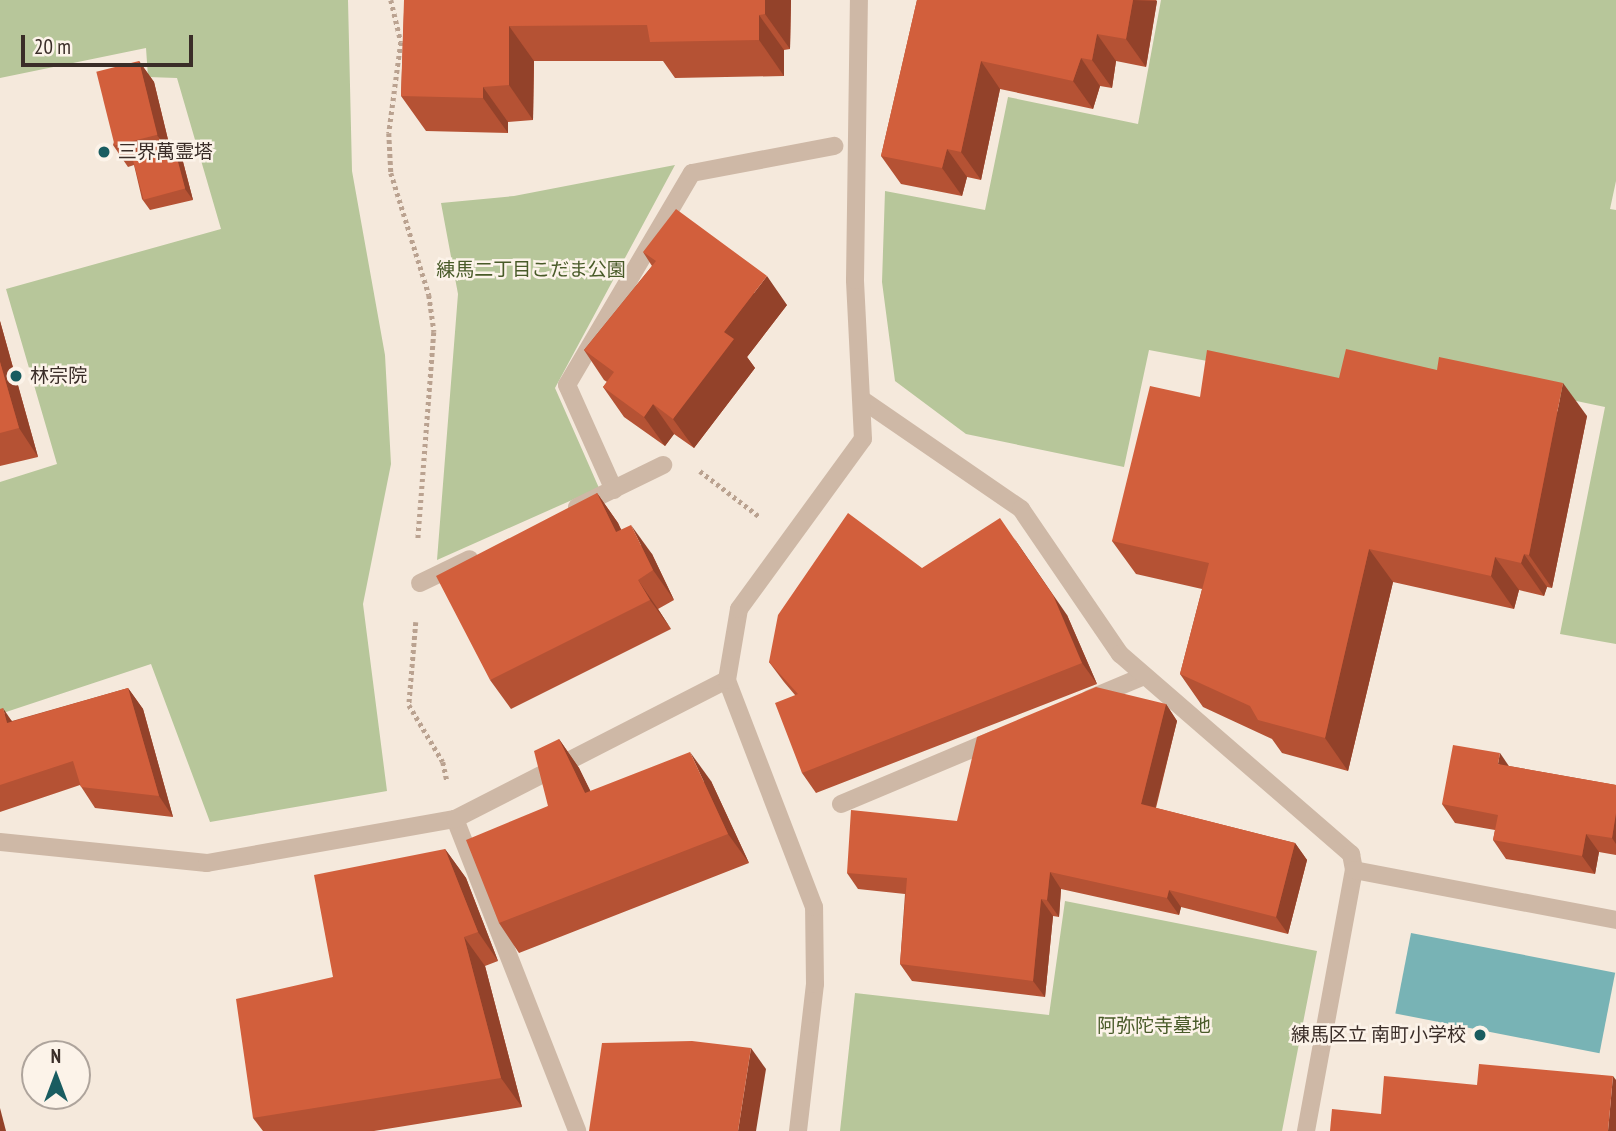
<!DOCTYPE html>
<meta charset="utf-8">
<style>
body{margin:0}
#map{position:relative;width:1616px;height:1131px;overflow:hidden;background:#f5e9dc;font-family:"PT Sans Narrow","Noto Sans JP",sans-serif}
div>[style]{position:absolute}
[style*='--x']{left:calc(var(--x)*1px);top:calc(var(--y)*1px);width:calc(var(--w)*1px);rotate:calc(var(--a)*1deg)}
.green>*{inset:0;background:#b7c69a}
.water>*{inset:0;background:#78b3b5;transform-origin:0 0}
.path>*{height:4.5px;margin-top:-2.25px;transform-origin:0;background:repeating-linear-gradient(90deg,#baa290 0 3.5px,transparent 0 7px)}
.service>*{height:18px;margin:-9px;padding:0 9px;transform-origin:9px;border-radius:9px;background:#ceb8a6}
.minor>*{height:18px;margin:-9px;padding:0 9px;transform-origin:9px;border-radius:9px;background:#ceb8a6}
.wall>*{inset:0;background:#b55234}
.shaded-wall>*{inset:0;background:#93422a}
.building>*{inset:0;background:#d25f3c;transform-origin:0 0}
.dots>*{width:19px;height:19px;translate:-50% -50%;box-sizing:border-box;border:4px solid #fcf3e9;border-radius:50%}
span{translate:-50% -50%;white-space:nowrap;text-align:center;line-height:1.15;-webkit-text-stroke:5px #fcf3e9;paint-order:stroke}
.poi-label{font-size:19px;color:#3a2d28}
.left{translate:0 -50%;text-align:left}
.right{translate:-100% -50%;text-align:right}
.park-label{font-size:19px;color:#495b29}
.north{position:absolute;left:21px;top:1040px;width:70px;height:70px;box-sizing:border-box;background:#fcf3e9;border:2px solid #aea49c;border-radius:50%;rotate:0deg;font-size:19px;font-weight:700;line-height:28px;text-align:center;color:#3a2d28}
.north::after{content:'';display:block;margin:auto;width:24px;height:32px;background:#195c60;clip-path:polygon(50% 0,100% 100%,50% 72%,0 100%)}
.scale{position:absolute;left:21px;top:35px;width:172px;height:32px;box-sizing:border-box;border:4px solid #3a2d28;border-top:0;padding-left:9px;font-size:21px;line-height:24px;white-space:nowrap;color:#3a2d28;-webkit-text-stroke:5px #fcf3e9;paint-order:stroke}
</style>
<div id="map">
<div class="green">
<div style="clip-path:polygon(0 0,348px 0,352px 171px,385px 355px,391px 464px,363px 604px,387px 791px,210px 822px,151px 664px,0 714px,0 482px,57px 464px,6px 289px,221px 229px,177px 78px,148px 77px,146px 48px,0 78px)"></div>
<div style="clip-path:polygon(1161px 0,1616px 0,1616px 181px,1610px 209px,1616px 210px,1616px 644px,1560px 634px,1605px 407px,1363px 356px,1355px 389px,1149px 350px,1124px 467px,966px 434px,895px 381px,882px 282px,885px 191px,985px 210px,1008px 97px,1138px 124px)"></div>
<div style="clip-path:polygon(675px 165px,555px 388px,599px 488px,437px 560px,458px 294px,441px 203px,514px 196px)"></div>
<div style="clip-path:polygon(1065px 901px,1317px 951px,1282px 1131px,840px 1131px,855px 993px,1049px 1015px)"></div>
</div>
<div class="water">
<div style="left:1411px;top:933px;width:208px;height:82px;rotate:11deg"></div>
</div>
<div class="path">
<div style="--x:391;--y:0;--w:43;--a:76.6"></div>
<div style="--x:401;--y:42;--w:92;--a:97.5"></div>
<div style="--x:389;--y:133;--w:40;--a:87.1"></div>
<div style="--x:391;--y:173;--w:128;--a:72.7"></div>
<div style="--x:429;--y:295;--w:37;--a:82"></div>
<div style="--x:434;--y:332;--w:209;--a:94.4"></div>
<div style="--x:700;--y:471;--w:76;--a:37.5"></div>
<div style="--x:416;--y:622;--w:83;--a:94.8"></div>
<div style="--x:409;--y:705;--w:66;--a:59.2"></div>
<div style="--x:443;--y:762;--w:19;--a:78"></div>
</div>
<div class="service">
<div style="--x:614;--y:490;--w:115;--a:-114.1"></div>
<div style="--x:567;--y:385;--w:246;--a:-59.5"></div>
<div style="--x:692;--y:173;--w:145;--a:-10.8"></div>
<div style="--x:577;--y:507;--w:96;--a:-26"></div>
<div style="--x:420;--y:583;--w:55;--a:-25.6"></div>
<div style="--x:1089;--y:699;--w:60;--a:-22.7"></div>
<div style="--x:841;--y:804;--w:168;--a:-22.8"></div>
</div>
<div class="minor">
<div style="--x:864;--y:401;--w:191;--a:34.5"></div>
<div style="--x:1021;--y:509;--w:176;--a:55.7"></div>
<div style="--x:1120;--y:654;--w:306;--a:40.9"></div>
<div style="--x:1351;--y:854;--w:16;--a:79"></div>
<div style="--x:455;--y:819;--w:335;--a:68.6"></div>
<div style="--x:0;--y:842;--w:208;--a:5.8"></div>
<div style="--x:207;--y:863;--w:252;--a:-10.1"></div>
<div style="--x:455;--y:819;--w:305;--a:-27.1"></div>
<div style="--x:798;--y:1131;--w:148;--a:-83.4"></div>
<div style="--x:815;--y:984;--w:77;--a:-90.7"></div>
<div style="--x:814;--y:907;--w:243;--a:-111"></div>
<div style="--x:727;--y:680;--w:72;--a:-80.4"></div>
<div style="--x:739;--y:609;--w:210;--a:-53.9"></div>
<div style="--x:863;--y:439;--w:159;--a:-92.9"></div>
<div style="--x:855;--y:280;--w:280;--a:-89.2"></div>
<div style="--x:1306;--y:1131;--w:265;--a:-79.6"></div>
<div style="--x:1354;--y:870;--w:267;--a:10.8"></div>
</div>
<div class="wall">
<div style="clip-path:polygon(791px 0,790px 49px,784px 50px,784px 76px,675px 78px,663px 61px,534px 61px,533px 120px,508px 122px,508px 133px,426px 131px,401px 96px,404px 12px)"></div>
<div style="clip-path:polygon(917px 0,1156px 0,1157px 1px,1146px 67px,1116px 61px,1112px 88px,1100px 86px,1093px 109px,1000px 89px,981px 180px,967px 177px,962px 196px,901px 184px,881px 156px)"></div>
<div style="clip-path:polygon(139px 61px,154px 82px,170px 148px,174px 147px,182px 158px,193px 200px,150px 210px,142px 199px,134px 165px,128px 167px,113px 145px)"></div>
<div style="clip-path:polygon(643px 252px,787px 305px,747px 357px,755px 368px,694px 448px,674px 434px,665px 446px,624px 417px,603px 387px,607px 382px,604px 380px,584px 350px,652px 266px)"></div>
<div style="clip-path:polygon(0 321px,38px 457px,0 466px)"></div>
<div style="clip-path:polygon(1339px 378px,1587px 416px,1552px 588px,1547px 587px,1544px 596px,1519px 590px,1514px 609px,1393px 582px,1348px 771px,1282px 753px,1272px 739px,1203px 707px,1180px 674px,1202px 589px,1136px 574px,1112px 541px,1200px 397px)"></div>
<div style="clip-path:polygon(597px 493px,618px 523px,621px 530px,652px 554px,674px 600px,658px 609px,671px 629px,511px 709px,490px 680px)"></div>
<div style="clip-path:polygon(922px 568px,1067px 615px,1097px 684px,816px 793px,802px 773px,795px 695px,784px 682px,769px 662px)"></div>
<div style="clip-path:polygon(128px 688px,143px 709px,173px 817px,95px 808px,80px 785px,0 812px,0 709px,12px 721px)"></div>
<div style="clip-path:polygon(1166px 704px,1177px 721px,1156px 808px,1295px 843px,1307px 860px,1288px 934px,1181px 907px,1179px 915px,1061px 889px,1059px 917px,1053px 916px,1045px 997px,912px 981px,900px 964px,905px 894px,858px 889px,847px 873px,957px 821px)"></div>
<div style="clip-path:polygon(559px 739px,579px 768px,590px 791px,711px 781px,749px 863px,519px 953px,499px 923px,548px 806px)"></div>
<div style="clip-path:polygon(1509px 766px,1616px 785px,1616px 855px,1599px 852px,1595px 874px,1506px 859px,1493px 840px,1495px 830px,1455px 823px,1442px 804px)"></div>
<div style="clip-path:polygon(445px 849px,466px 878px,498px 961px,485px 966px,522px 1107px,374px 1131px,263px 1131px,253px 1118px,333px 977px)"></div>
</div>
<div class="shaded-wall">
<div style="clip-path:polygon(765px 0,791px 0,790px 49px,765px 14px)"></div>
<div style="clip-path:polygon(1133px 0,1157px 1px,1146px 67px,1126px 39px)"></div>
<div style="clip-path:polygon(759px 15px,784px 50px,784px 76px,759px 40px)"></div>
<div style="clip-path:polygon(509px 26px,534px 61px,533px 120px,509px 85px)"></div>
<div style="clip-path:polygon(1097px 34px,1116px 61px,1112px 88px,1092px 60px)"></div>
<div style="clip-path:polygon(1081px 58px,1100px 86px,1093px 109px,1073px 81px)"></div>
<div style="clip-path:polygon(139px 61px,154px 82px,172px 156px,157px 135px)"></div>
<div style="clip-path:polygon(981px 61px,1000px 89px,981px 180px,961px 152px)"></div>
<div style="clip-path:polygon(483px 87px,508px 122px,508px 133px,483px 98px)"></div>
<div style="clip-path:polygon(174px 147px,182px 158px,193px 200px,185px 189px)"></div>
<div style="clip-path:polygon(947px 149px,967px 177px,962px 196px,942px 168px)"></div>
<div style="clip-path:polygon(767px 276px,787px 305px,747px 357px,755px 368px,694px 448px,673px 419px,724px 332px)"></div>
<div style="clip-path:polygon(0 321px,38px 457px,19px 428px,0 362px)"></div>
<div style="clip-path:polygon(1563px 383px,1587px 416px,1552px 588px,1529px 555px)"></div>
<div style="clip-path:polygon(653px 404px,674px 434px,665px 446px,644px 417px)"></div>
<div style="clip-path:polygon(597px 493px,618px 523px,637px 562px,616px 532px)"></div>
<div style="clip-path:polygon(631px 525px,652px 554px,674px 600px,653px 570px)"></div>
<div style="clip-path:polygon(1014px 538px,1067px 615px,1097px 684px,1082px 663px)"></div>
<div style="clip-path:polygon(1369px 549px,1393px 582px,1348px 771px,1325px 738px)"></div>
<div style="clip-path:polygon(1524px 554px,1547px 587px,1544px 596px,1521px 563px)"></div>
<div style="clip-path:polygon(1495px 557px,1519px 590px,1514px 609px,1491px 576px)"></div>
<div style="clip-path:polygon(638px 580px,658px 609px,671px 629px,650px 600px)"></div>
<div style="clip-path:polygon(128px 688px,143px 709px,173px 817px,159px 796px)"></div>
<div style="clip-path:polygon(1166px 704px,1177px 721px,1152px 821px,1141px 804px)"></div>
<div style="clip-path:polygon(3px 708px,17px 729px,7px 723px)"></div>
<div style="clip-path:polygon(559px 739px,579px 768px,606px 822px,585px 793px)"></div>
<div style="clip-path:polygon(690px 752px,711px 781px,749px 863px,728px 834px)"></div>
<div style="clip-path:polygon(1500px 753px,1513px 772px,1498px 764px)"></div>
<div style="clip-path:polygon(1616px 813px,1616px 844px,1612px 838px)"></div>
<div style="clip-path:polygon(1586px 834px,1599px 852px,1595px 874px,1582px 856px)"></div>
<div style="clip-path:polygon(1295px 843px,1307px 860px,1288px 934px,1276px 917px)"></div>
<div style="clip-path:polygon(445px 849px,466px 878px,498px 961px,478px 932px)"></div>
<div style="clip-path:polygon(1050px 872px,1061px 889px,1059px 917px,1047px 900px)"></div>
<div style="clip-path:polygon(1169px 890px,1181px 907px,1179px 915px,1167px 898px)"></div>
<div style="clip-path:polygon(1041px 899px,1053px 916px,1045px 997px,1033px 981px)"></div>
<div style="clip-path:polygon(464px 937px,485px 966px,522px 1107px,501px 1078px)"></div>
<div style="clip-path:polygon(751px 1048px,766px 1069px,756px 1131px,738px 1131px)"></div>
<div style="clip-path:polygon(1613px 1076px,1616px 1080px,1616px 1131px,1608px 1131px)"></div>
<div style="clip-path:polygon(0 1108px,6px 1131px,0 1131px)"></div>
</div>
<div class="building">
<div style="clip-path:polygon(404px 0,765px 0,765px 14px,759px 15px,759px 40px,650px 42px,647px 25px,509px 26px,509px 85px,483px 87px,483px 98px,401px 96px)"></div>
<div style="clip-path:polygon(917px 0,1133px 0,1126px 39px,1097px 34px,1092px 60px,1081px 58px,1073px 81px,981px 61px,961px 152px,947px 149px,942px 168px,881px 156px)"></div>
<div style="left:139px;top:61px;width:76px;height:44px;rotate:76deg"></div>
<div style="left:174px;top:147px;width:43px;height:43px;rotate:75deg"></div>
<div style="clip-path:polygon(676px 209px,767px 276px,724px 332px,734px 339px,673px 419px,653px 404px,644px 417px,603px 387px,614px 372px,584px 350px,656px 261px,643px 252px)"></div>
<div style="clip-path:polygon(1346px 349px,1437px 370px,1439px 357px,1563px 383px,1529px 555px,1524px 554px,1521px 563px,1495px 557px,1491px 576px,1369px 549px,1325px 738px,1258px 720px,1250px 706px,1180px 674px,1209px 563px,1112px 541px,1150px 386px,1200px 397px,1207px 350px,1339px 378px)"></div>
<div style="clip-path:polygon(0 362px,19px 428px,0 433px)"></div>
<div style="clip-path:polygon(597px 493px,616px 532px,631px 525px,653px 570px,638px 580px,650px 600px,490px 680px,436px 576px)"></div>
<div style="clip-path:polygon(848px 513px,922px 568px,1000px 518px,1053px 595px,1082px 663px,802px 773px,775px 703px,798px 694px,769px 662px,778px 615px)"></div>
<div style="clip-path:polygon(1096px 687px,1166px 704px,1141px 804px,1295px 843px,1276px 917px,1169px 890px,1167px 898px,1050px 872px,1047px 900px,1041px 899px,1033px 981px,900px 964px,907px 878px,847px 873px,851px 810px,957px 821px,977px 737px)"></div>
<div style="clip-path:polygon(128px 688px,159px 796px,81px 787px,73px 761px,0 785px,0 709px,3px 708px,7px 723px)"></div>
<div style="clip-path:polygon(559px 739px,585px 793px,690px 752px,728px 834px,499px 923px,466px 840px,548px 806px,534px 751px)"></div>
<div style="clip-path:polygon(1453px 745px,1500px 753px,1498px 764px,1616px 785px,1616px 813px,1612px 838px,1586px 834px,1582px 856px,1493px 840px,1498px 815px,1442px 804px)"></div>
<div style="clip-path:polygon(445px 849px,478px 932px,464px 937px,501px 1078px,253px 1118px,236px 999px,333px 977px,314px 875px)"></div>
<div style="clip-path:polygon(692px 1041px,751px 1048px,738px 1131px,589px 1131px,602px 1043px)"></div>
<div style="clip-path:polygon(1479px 1064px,1613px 1076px,1608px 1131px,1611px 1131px,1330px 1131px,1332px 1109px,1381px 1114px,1384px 1076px,1477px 1085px)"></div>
</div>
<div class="dots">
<div style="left:104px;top:152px;background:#195c60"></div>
<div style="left:16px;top:376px;background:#195c60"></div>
<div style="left:1480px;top:1035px;background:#195c60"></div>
</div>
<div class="poi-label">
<span class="left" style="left:118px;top:152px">三界萬霊塔</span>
<span class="left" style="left:30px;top:376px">林宗院</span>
<span class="right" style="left:1466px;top:1035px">練馬区立 南町小学校</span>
</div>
<div class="park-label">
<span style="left:531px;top:270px">練馬二丁目こだま公園</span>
<span style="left:1154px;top:1026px">阿弥陀寺墓地</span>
</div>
<div class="north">N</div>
<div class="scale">20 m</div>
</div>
